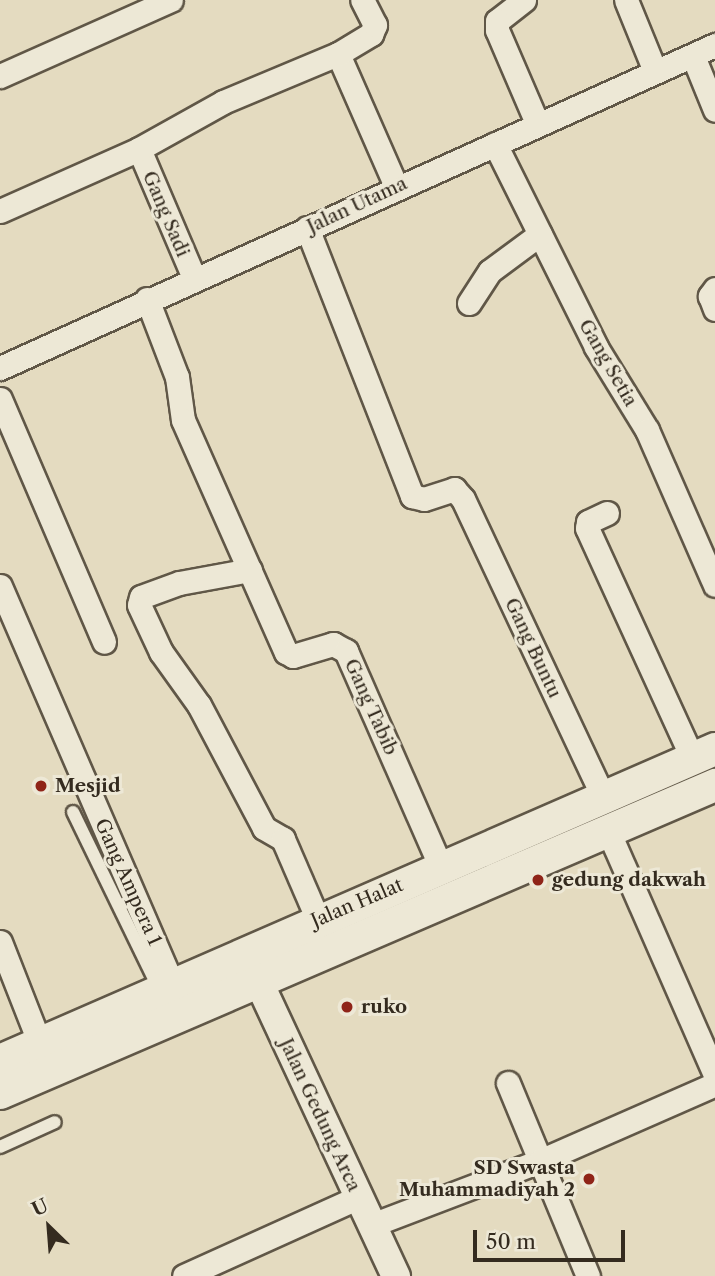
<!DOCTYPE html>
<style>
body{margin:0}
#map{position:relative;width:715px;height:1276px;overflow:hidden;background:#e4dbc0;font-family:"Libre Caslon Text",serif}
div>[style]{position:absolute}
[style*='--x']{left:calc(var(--x)*1px);top:calc(var(--y)*1px);width:calc(var(--w)*1px);rotate:calc(var(--a)*1deg)}
.roads{filter:drop-shadow(2px 0 #605747) drop-shadow(-2px 0 #605747) drop-shadow(0 2px #605747) drop-shadow(0 -2px #605747)}
.service>*{height:12px;margin:-6px;padding:0 6px;transform-origin:6px;border-radius:6px;background:#ede8d6}
.minor>*{height:23px;margin:-11.5px;padding:0 11.5px;transform-origin:11.5px;border-radius:11.5px;background:#ede8d6}
.tertiary>*{height:28px;margin:-14px;padding:0 14px;transform-origin:14px;border-radius:14px;background:#ede8d6}
.secondary>*{height:32px;margin:-16px;padding:0 16px;transform-origin:16px;border-radius:16px;background:#ede8d6}
.dots>*{width:19px;height:19px;translate:-50% -50%;box-sizing:border-box;border:4px solid #ede8d6;border-radius:50%}
span{translate:-50% -50%;white-space:nowrap;text-align:center;line-height:1.15;-webkit-text-stroke:6px #ede8d6;paint-order:stroke}
.street-label{font-size:19px;color:#342b1f}
.poi-label{font-size:19px;color:#342b1f;font-weight:700}
.left{translate:0 -50%;text-align:left}
.right{translate:-100% -50%;text-align:right}
.north{position:absolute;left:14px;top:1192px;width:70px;height:70px;-webkit-text-stroke:5px #ede8d6;paint-order:stroke;rotate:335deg;font-size:19px;font-weight:700;line-height:28px;text-align:center;color:#342b1f}
.north::after{content:'';display:block;margin:auto;width:24px;height:32px;background:#342b1f;clip-path:polygon(50% 0,100% 100%,50% 72%,0 100%)}
.scale{position:absolute;left:473px;top:1230px;width:152px;height:32px;box-sizing:border-box;border:4px solid #342b1f;border-top:0;padding-left:9px;font-size:21px;line-height:24px;white-space:nowrap;color:#342b1f;-webkit-text-stroke:5px #ede8d6;paint-order:stroke}
</style>
<div id="map">
<div class="roads">
<div class="service">
<div style="--x:73;--y:812;--w:199;--a:64.1"></div>
<div style="--x:0;--y:1147;--w:60;--a:-24.4"></div>
</div>
<div class="minor">
<div style="--x:524;--y:0;--w:34;--a:142"></div>
<div style="--x:497;--y:21;--w:9;--a:90"></div>
<div style="--x:497;--y:30;--w:103;--a:66.7"></div>
<div style="--x:626;--y:0;--w:77;--a:67.8"></div>
<div style="--x:338;--y:54;--w:144;--a:66.3"></div>
<div style="--x:693;--y:56;--w:58;--a:67.8"></div>
<div style="--x:0;--y:76;--w:187;--a:-24"></div>
<div style="--x:495;--y:144;--w:227;--a:63.5"></div>
<div style="--x:596;--y:347;--w:97;--a:58.4"></div>
<div style="--x:647;--y:430;--w:169;--a:66.3"></div>
<div style="--x:139;--y:149;--w:140;--a:66.9"></div>
<div style="--x:0;--y:211;--w:152;--a:-24"></div>
<div style="--x:139;--y:149;--w:96;--a:-29.2"></div>
<div style="--x:223;--y:102;--w:125;--a:-22.7"></div>
<div style="--x:338;--y:54;--w:39;--a:-31"></div>
<div style="--x:371;--y:34;--w:10;--a:-66"></div>
<div style="--x:375;--y:25;--w:28;--a:-117"></div>
<div style="--x:307;--y:228;--w:288;--a:68.6"></div>
<div style="--x:412;--y:496;--w:12;--a:14"></div>
<div style="--x:424;--y:499;--w:32;--a:-18"></div>
<div style="--x:454;--y:489;--w:13;--a:48"></div>
<div style="--x:463;--y:499;--w:329;--a:64.8"></div>
<div style="--x:715;--y:289;--w:9;--a:126"></div>
<div style="--x:710;--y:296;--w:14;--a:69"></div>
<div style="--x:147;--y:299;--w:84;--a:69"></div>
<div style="--x:177;--y:377;--w:43;--a:82.1"></div>
<div style="--x:183;--y:420;--w:254;--a:66.1"></div>
<div style="--x:286;--y:652;--w:8;--a:30"></div>
<div style="--x:293;--y:656;--w:42;--a:-16.7"></div>
<div style="--x:333;--y:644;--w:15;--a:28"></div>
<div style="--x:346;--y:651;--w:236;--a:66.3"></div>
<div style="--x:469;--y:303;--w:38;--a:-57"></div>
<div style="--x:490;--y:271;--w:62;--a:-36.5"></div>
<div style="--x:0;--y:368;--w:785;--a:-24.31"></div>
<div style="--x:0;--y:399;--w:264;--a:66.8"></div>
<div style="--x:607;--y:513;--w:21;--a:155"></div>
<div style="--x:588;--y:522;--w:6;--a:99"></div>
<div style="--x:587;--y:528;--w:254;--a:65.4"></div>
<div style="--x:250;--y:570;--w:72;--a:169.6"></div>
<div style="--x:179;--y:583;--w:40;--a:159.8"></div>
<div style="--x:141;--y:597;--w:8;--a:104"></div>
<div style="--x:139;--y:605;--w:52;--a:64.9"></div>
<div style="--x:161;--y:652;--w:65;--a:54.4"></div>
<div style="--x:199;--y:705;--w:139;--a:62.1"></div>
<div style="--x:264;--y:828;--w:22;--a:30"></div>
<div style="--x:283;--y:839;--w:88;--a:66.6"></div>
<div style="--x:0;--y:586;--w:436;--a:66.6"></div>
<div style="--x:609;--y:833;--w:264;--a:66.3"></div>
<div style="--x:0;--y:942;--w:110;--a:68.6"></div>
<div style="--x:508;--y:1083;--w:209;--a:67.5"></div>
<div style="--x:372;--y:1225;--w:180;--a:-20.9"></div>
<div style="--x:540;--y:1161;--w:191;--a:-23.7"></div>
<div style="--x:184;--y:1276;--w:192;--a:-24.3"></div>
</div>
<div class="tertiary">
<div style="--x:249;--y:961;--w:348;--a:65"></div>
</div>
<div class="secondary">
<div style="--x:0;--y:1061;--w:780;--a:-23.57"></div>
<div style="--x:0;--y:1093;--w:779;--a:-23.3"></div>
</div>
</div>
<div class="dots">
<div style="left:41px;top:786px;background:#8f2418"></div>
<div style="left:538px;top:880px;background:#8f2418"></div>
<div style="left:347px;top:1007px;background:#8f2418"></div>
<div style="left:589px;top:1179px;background:#8f2418"></div>
</div>
<div class="street-label">
<span style="left:357px;top:205px;rotate:-25deg">Jalan Utama</span>
<span style="left:166px;top:214px;rotate:67deg">Gang Sadi</span>
<span style="left:608px;top:363px;rotate:60deg">Gang Setia</span>
<span style="left:533px;top:648px;rotate:65deg">Gang Buntu</span>
<span style="left:371px;top:707px;rotate:66deg">Gang Tabib</span>
<span style="left:128px;top:882px;rotate:66deg">Gang Ampera 1</span>
<span style="left:357px;top:903px;rotate:-23deg">Jalan Halat</span>
<span style="left:320px;top:1115px;rotate:65deg">Jalan Gedung Arca</span>
</div>
<div class="poi-label">
<span class="left" style="left:55px;top:786px">Mesjid</span>
<span class="left" style="left:552px;top:880px">gedung dakwah</span>
<span class="left" style="left:361px;top:1007px">ruko</span>
<span class="right" style="left:575px;top:1179px">SD Swasta<br>Muhammadiyah 2</span>
</div>
<div class="north">U</div>
<div class="scale">50 m</div>
</div>
